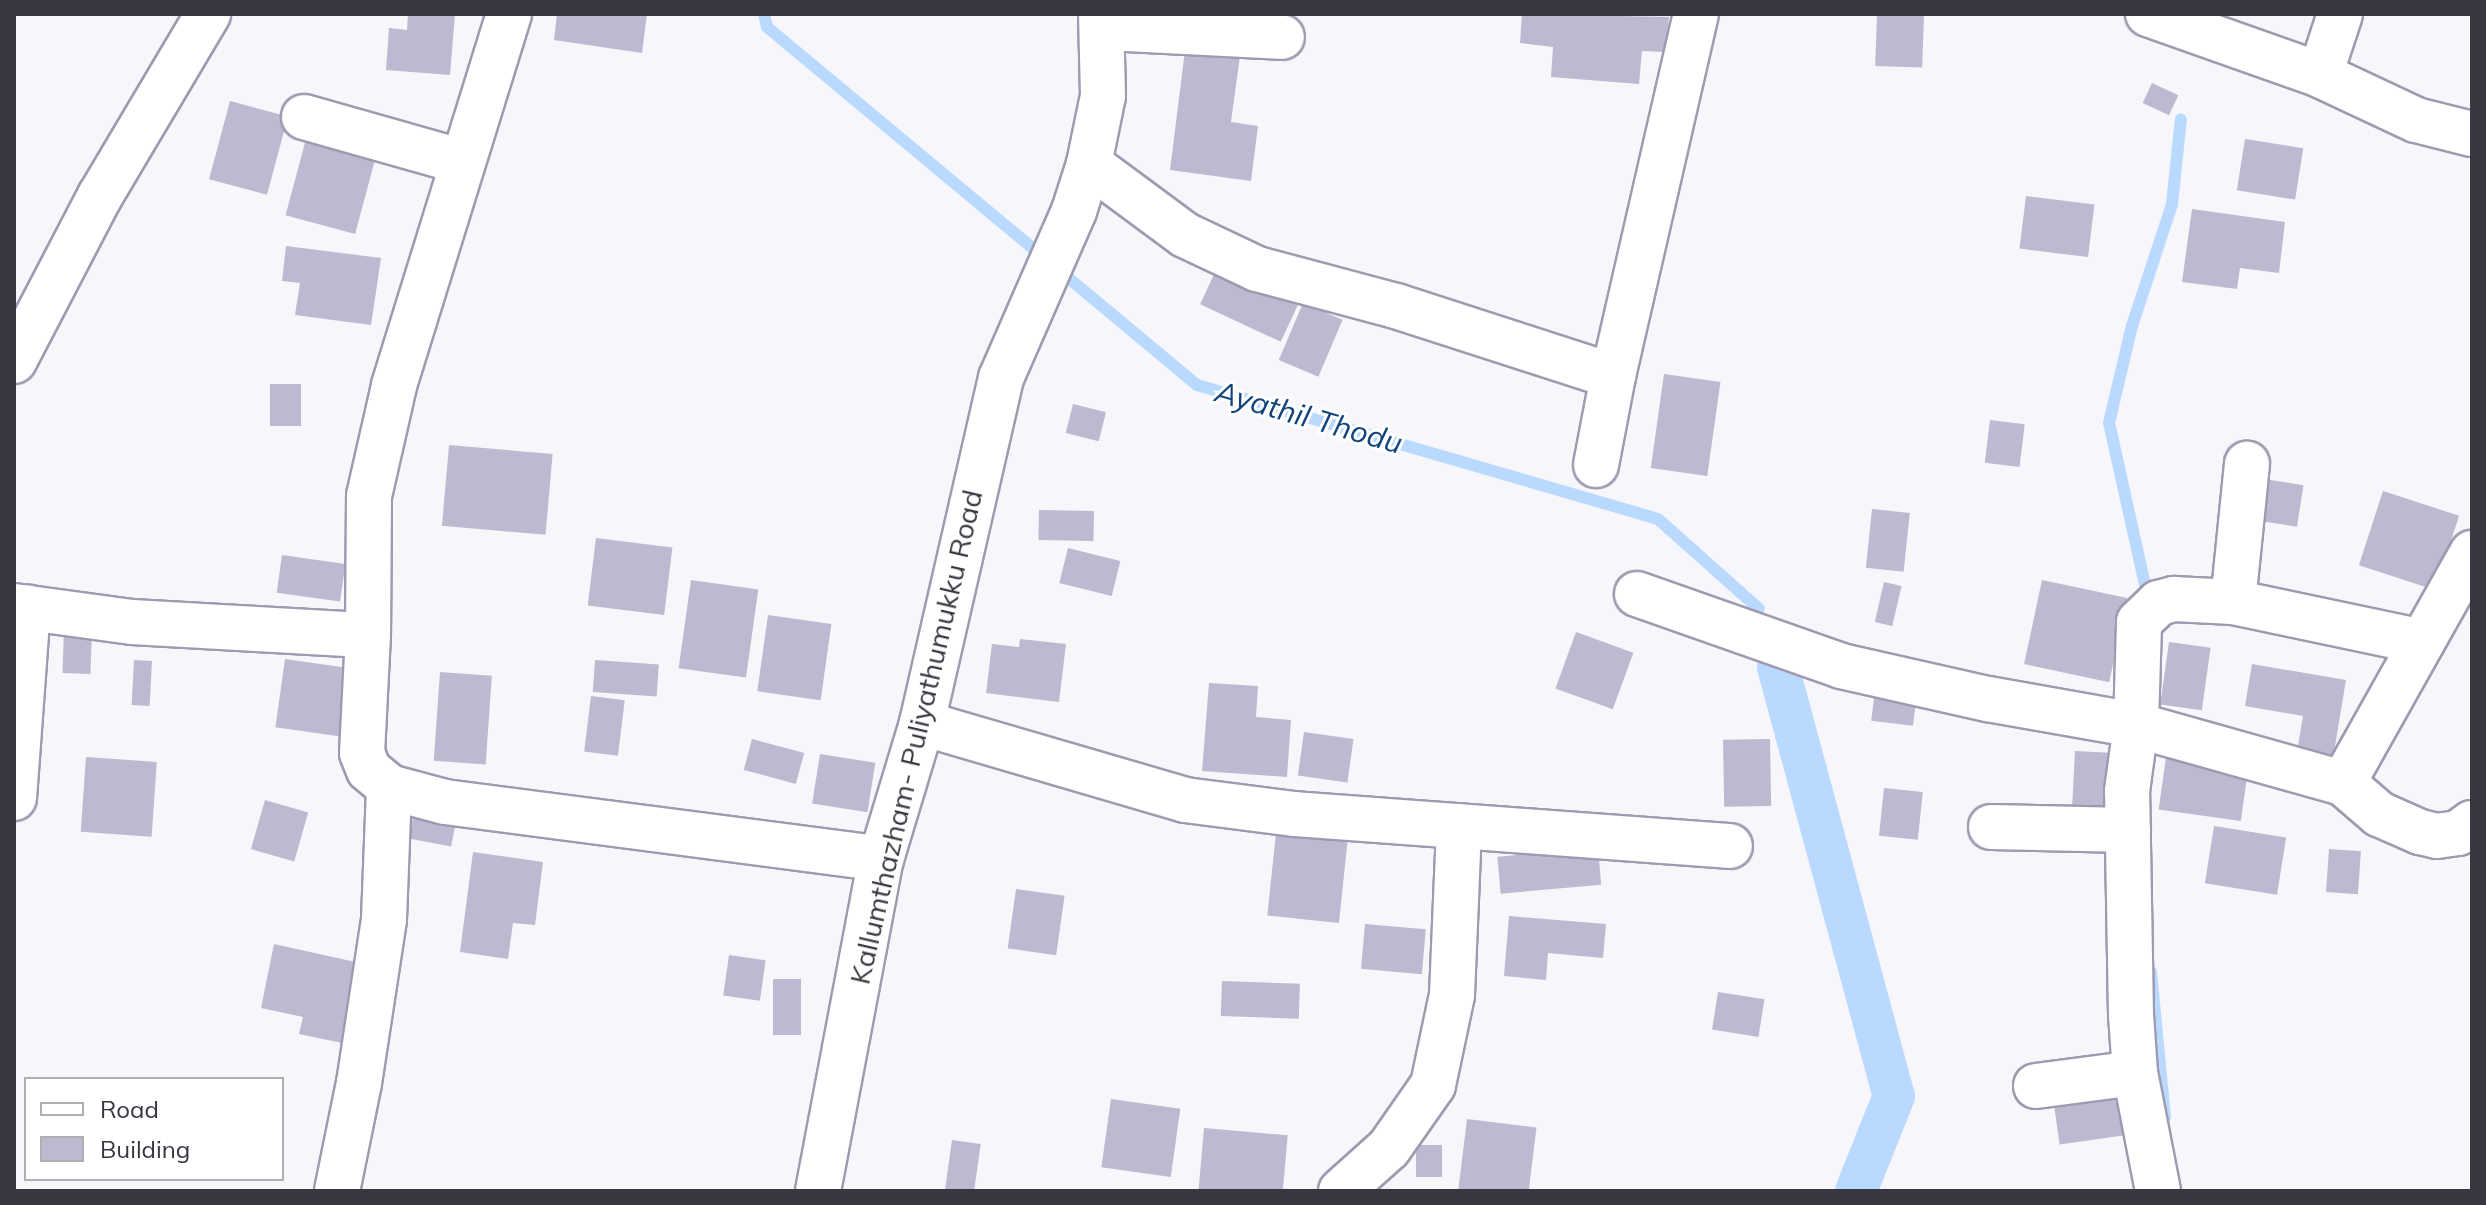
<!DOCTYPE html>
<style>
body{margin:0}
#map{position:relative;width:2486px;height:1205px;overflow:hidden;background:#f7f6fb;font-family:Mulish,sans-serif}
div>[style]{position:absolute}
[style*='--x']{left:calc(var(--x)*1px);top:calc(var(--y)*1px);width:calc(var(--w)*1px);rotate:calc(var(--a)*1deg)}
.stream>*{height:12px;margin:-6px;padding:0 6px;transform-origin:6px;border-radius:6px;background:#b9d9fe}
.canal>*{height:42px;margin:-21px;padding:0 21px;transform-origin:21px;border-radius:21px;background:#b9d9fe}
.building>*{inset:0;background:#bdb9d0;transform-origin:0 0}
.roads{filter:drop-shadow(2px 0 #9e9ab0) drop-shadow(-2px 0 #9e9ab0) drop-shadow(0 2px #9e9ab0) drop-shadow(0 -2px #9e9ab0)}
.minor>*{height:44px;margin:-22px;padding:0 22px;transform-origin:22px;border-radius:22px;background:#fff}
span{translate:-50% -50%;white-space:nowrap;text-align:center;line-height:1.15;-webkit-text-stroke:6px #fff;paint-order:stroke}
.street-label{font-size:28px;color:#383640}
.water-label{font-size:30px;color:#11447b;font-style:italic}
.frame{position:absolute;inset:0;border:16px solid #383640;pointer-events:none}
.legend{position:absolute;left:24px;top:1077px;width:260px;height:104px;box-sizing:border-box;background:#fff;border:2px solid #afafb3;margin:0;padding:10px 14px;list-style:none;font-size:24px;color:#383640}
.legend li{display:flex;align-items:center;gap:16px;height:40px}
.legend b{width:40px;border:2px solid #afafb3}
</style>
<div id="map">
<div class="stream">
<div style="--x:764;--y:14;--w:13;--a:77"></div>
<div style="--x:767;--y:27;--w:560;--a:39.78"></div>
<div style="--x:1197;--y:385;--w:480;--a:16.2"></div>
<div style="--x:1658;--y:519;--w:135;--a:41.7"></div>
<div style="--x:2147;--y:594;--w:175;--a:-102.5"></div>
<div style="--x:2109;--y:423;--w:100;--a:-76.7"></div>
<div style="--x:2132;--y:326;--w:128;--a:-71.8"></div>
<div style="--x:2172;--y:204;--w:85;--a:-84"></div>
<div style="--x:2151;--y:972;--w:146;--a:84.5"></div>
</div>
<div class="canal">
<div style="--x:1778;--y:667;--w:444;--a:74.9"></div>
<div style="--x:1894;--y:1096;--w:102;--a:111.8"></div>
</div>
<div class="building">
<div style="clip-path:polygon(408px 14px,455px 14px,450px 75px,386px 70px,389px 28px,407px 30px)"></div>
<div style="clip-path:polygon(557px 14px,647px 14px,642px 53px,554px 40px)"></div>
<div style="clip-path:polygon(1522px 14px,1669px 17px,1665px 52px,1642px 51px,1639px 84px,1551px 77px,1553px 47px,1520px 43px)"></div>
<div style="left:1877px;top:14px;width:47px;height:52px;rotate:2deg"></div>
<div style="clip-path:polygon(1187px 34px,1242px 41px,1231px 122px,1258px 126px,1251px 181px,1170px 170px)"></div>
<div style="left:2152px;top:83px;width:29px;height:22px;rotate:25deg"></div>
<div style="left:230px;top:101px;width:60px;height:81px;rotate:15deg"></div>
<div style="left:306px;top:139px;width:72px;height:79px;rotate:15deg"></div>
<div style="left:2245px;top:139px;width:59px;height:52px;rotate:9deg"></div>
<div style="left:2026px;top:196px;width:69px;height:53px;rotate:7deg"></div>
<div style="clip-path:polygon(2192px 209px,2285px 222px,2279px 273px,2240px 268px,2237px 289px,2182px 282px)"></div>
<div style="clip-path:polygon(286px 246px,381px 258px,371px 325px,295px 315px,300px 283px,282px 281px)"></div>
<div style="left:1217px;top:268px;width:89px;height:40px;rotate:25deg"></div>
<div style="left:1303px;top:303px;width:43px;height:62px;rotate:23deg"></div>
<div style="left:1664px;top:374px;width:57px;height:95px;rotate:8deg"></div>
<div style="left:270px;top:384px;width:31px;height:42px"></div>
<div style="left:1073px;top:404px;width:34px;height:30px;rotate:14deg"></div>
<div style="left:1990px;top:420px;width:35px;height:43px;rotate:7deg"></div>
<div style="left:449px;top:445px;width:104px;height:81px;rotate:5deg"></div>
<div style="left:2264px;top:479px;width:40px;height:42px;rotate:9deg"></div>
<div style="left:2383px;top:491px;width:80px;height:78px;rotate:18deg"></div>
<div style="left:1872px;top:509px;width:38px;height:59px;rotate:6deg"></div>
<div style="left:1039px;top:510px;width:55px;height:30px;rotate:1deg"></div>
<div style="left:596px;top:538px;width:77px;height:68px;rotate:7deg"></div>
<div style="left:1068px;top:548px;width:54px;height:36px;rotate:14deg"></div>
<div style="left:282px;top:555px;width:64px;height:38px;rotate:8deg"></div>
<div style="left:691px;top:580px;width:68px;height:89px;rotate:8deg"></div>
<div style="left:2042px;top:580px;width:87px;height:86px;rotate:12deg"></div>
<div style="left:1884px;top:582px;width:18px;height:41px;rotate:13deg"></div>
<div style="left:768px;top:615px;width:64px;height:77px;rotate:8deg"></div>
<div style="left:64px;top:629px;width:28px;height:44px;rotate:2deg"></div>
<div style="left:1576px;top:632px;width:61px;height:60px;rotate:20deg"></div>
<div style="clip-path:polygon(1020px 639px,1066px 644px,1059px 702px,986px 693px,992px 644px,1019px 647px)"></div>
<div style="left:2169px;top:642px;width:42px;height:63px;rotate:8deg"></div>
<div style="left:285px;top:659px;width:64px;height:69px;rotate:8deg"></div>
<div style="left:134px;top:660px;width:18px;height:45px;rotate:3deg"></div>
<div style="left:595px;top:660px;width:64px;height:32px;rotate:4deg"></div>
<div style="clip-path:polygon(2252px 664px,2346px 680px,2333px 758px,2297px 752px,2303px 716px,2245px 706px)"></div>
<div style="left:440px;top:672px;width:52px;height:89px;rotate:4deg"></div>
<div style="left:1876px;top:682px;width:42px;height:39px;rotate:7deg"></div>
<div style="clip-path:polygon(1209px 683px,1258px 686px,1256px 717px,1291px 720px,1287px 777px,1202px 771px)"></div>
<div style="left:591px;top:696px;width:34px;height:56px;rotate:7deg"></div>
<div style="left:1304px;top:732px;width:50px;height:44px;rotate:8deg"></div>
<div style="left:752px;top:739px;width:54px;height:32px;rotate:15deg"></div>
<div style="left:1770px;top:739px;width:67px;height:47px;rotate:89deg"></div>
<div style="left:2167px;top:750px;width:83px;height:60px;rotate:8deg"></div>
<div style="left:2075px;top:751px;width:54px;height:75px;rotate:3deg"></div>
<div style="left:820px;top:754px;width:56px;height:50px;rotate:9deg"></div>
<div style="left:86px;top:757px;width:71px;height:75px;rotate:4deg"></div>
<div style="left:1884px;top:788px;width:39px;height:48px;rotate:6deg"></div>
<div style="left:265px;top:800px;width:45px;height:51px;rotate:16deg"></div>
<div style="left:415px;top:807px;width:43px;height:32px;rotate:11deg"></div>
<div style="left:2214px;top:826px;width:73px;height:58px;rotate:9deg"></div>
<div style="left:1276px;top:833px;width:72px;height:83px;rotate:6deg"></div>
<div style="left:1598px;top:848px;width:37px;height:101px;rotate:85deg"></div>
<div style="left:2329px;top:849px;width:32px;height:43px;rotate:4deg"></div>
<div style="clip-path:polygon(473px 852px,543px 862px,535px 925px,513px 923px,508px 959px,460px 952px)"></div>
<div style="left:1016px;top:889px;width:49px;height:60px;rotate:8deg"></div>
<div style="clip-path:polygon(1509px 916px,1606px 924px,1603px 958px,1548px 953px,1546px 980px,1504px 976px)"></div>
<div style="left:1365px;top:924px;width:61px;height:45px;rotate:5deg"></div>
<div style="clip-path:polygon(274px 944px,360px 963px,342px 1043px,299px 1034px,303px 1017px,261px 1008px)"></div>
<div style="left:729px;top:955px;width:37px;height:41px;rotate:8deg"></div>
<div style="left:773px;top:979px;width:28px;height:56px"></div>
<div style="left:1222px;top:981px;width:78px;height:35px;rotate:2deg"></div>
<div style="left:1718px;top:992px;width:47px;height:38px;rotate:9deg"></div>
<div style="left:2116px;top:1086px;width:50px;height:64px;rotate:82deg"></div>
<div style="left:1111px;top:1099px;width:70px;height:69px;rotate:8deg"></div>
<div style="left:1467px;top:1119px;width:70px;height:72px;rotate:7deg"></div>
<div style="left:1204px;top:1128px;width:84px;height:63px;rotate:5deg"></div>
<div style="left:952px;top:1140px;width:29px;height:51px;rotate:8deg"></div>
<div style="left:1416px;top:1145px;width:26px;height:32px"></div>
</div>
<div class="roads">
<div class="minor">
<div style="--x:509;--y:14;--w:389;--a:107.2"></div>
<div style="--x:394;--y:386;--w:113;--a:102.8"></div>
<div style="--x:369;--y:496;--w:139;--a:90.4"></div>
<div style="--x:368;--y:635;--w:118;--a:92.9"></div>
<div style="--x:362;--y:753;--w:18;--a:68"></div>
<div style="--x:369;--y:770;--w:26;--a:40"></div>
<div style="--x:389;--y:787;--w:58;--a:15"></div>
<div style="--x:445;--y:802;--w:440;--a:7.4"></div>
<div style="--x:2148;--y:14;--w:182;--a:19.5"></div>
<div style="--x:2320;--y:75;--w:106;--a:25.1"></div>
<div style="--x:2416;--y:120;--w:58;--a:14"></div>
<div style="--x:1104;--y:28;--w:178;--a:2.9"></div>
<div style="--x:2320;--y:75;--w:64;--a:-71.8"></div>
<div style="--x:304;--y:117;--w:165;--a:15.8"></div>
<div style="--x:1089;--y:164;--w:119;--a:36.5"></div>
<div style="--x:1185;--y:235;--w:80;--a:25.3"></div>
<div style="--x:1257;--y:269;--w:144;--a:14.9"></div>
<div style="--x:1396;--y:306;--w:228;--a:17.9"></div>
<div style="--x:14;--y:361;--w:186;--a:-62.5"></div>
<div style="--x:100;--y:196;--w:212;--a:-59.3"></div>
<div style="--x:1596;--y:465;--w:91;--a:-79.2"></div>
<div style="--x:1613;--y:376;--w:371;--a:-77.1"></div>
<div style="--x:1637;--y:594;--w:216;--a:19.4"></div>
<div style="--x:1841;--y:666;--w:151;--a:12.7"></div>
<div style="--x:1988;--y:699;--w:150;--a:10"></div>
<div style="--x:2136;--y:725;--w:215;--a:15.7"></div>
<div style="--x:2343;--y:783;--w:48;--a:40.7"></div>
<div style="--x:2379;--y:814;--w:45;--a:23.7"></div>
<div style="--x:2420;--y:832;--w:17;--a:13"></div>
<div style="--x:2437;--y:836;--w:21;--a:-8"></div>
<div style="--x:2458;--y:833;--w:17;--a:-36"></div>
<div style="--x:2233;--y:602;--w:139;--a:-84.2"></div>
<div style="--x:14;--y:606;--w:119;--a:7.7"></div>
<div style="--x:132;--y:622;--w:236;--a:3.2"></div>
<div style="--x:922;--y:723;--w:274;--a:16.3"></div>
<div style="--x:1185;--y:800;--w:110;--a:7.3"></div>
<div style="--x:1294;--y:814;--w:437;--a:4.2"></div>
<div style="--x:2343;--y:783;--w:264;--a:-60.7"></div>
<div style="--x:14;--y:798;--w:191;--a:-85.8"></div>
<div style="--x:1991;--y:827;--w:137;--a:1.3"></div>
<div style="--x:2036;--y:1086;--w:100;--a:-7.5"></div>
<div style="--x:337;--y:1191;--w:110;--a:-78.5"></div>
<div style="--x:359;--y:1083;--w:166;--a:-81.3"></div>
<div style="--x:384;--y:919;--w:132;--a:-87.8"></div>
<div style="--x:818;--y:1191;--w:338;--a:-79.3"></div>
<div style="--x:881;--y:859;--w:142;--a:-73.2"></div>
<div style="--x:922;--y:723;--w:354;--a:-77.1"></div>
<div style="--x:1001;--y:378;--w:182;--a:-66.4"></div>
<div style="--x:1074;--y:211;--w:49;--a:-72.3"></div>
<div style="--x:1089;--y:164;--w:69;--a:-78.4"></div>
<div style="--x:1103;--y:96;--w:82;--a:-91.4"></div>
<div style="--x:1341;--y:1191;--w:64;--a:-41.9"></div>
<div style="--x:1389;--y:1148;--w:77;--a:-55.1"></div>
<div style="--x:1433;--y:1085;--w:92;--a:-78.1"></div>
<div style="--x:1452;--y:995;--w:169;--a:-87.6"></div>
<div style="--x:2158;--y:1191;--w:120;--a:-101"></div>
<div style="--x:2135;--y:1073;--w:58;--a:-93.9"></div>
<div style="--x:2131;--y:1015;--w:224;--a:-91"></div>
<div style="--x:2127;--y:791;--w:67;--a:-82.2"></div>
<div style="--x:2136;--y:725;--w:103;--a:-88.3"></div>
<div style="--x:2139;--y:622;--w:28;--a:-44"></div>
<div style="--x:2159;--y:603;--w:16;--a:-15"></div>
<div style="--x:2174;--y:599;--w:59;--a:2.9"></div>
<div style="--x:2233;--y:602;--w:193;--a:11.9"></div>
</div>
</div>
<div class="street-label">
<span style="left:916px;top:737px;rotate:-77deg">Kallumthazham- Puliyathumukku Road</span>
</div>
<div class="water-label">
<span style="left:1309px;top:417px;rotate:16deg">Ayathil Thodu</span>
</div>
<div class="frame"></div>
<ul class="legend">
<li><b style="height:10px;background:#fff"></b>Road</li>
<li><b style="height:22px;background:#bdb9d0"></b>Building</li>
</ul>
</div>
